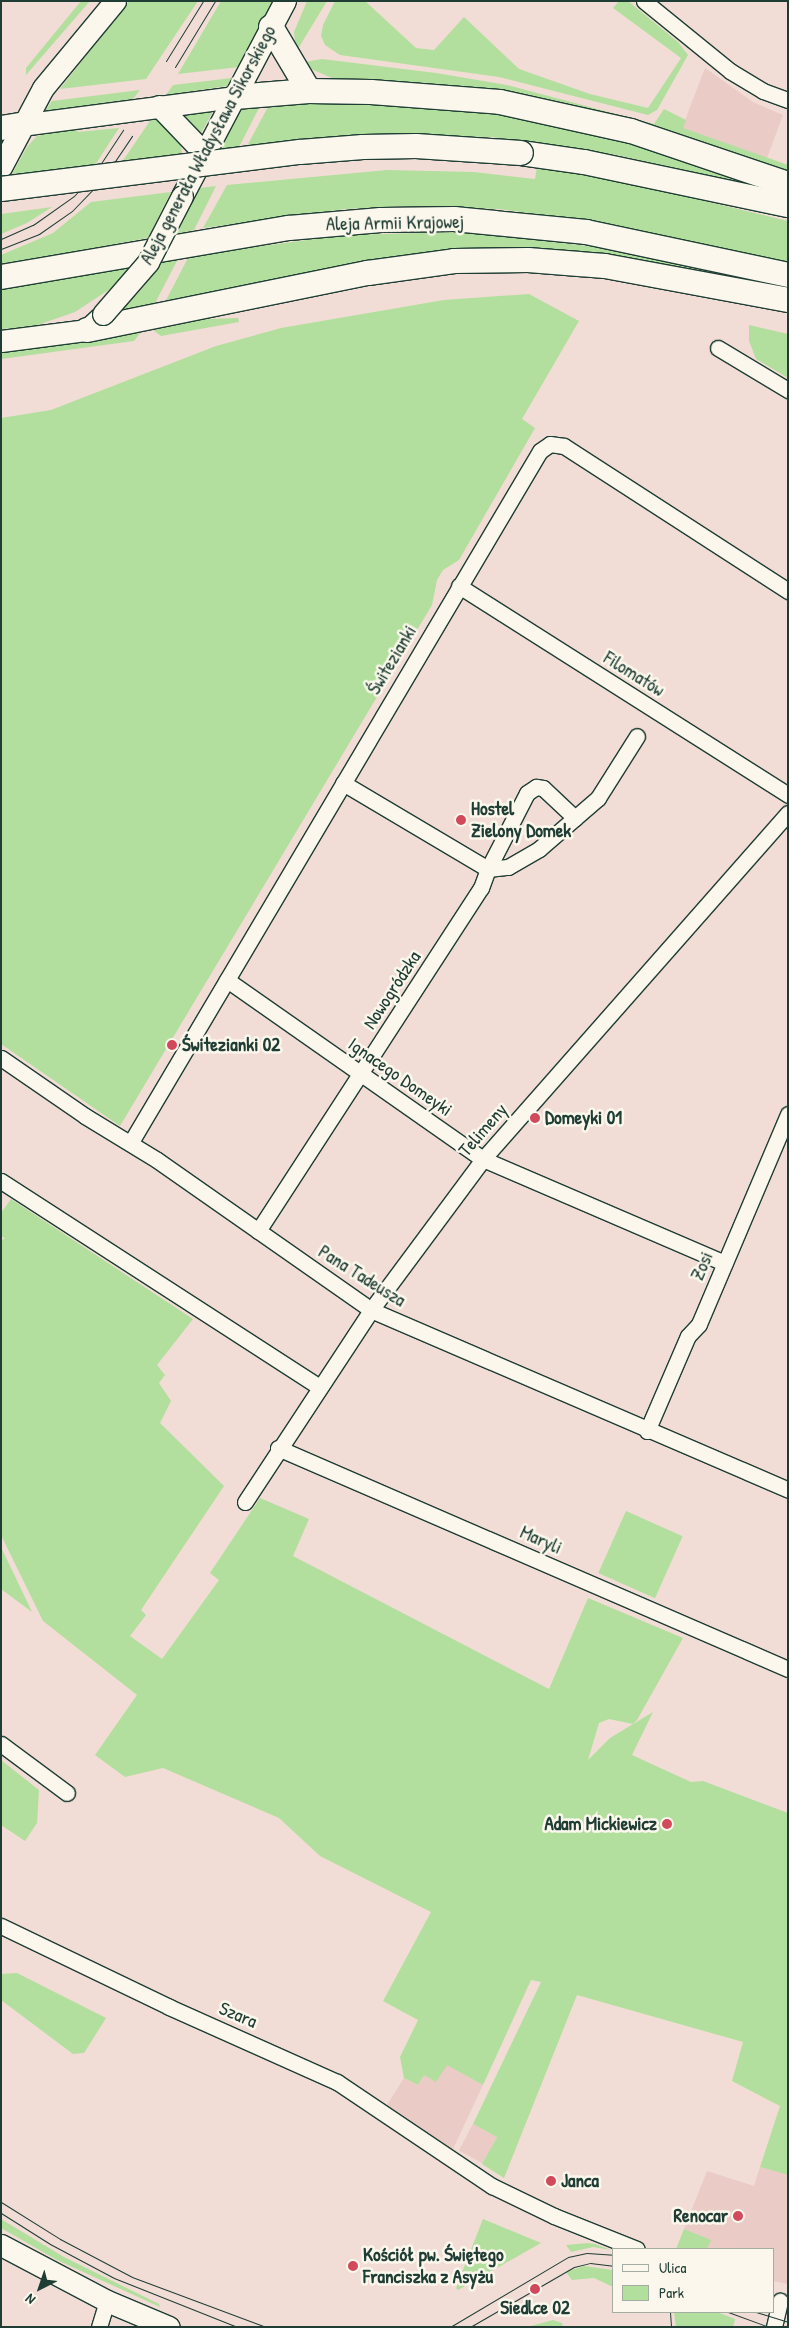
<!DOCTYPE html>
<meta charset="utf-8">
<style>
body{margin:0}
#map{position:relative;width:789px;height:2328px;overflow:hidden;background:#f1ddd5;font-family:"Patrick Hand",sans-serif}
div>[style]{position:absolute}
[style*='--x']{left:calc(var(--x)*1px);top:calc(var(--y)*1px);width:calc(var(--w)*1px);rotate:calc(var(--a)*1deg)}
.built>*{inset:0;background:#eacbc5;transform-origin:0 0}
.green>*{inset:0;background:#b2df9d;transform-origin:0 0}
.roads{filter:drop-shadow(1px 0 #1f3d34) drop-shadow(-1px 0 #1f3d34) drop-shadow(0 1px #1f3d34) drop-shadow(0 -1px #1f3d34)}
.street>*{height:15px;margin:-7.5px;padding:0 7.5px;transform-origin:7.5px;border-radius:7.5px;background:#fbf7ec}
.secondary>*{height:21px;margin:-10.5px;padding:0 10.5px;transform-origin:10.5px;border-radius:10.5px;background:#fbf7ec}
.primary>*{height:24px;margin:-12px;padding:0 12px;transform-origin:12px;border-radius:12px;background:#fbf7ec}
.tram>*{height:1px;margin:-0.5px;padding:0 0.5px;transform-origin:0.5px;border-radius:0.5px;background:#1f3d34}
.bridges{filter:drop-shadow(1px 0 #1f3d34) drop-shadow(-1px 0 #1f3d34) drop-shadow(0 1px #1f3d34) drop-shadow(0 -1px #1f3d34)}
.secondary-bridge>*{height:21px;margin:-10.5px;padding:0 10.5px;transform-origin:10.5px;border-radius:10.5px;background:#fbf7ec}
.primary-bridge>*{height:24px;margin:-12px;padding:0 12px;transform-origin:12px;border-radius:12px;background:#fbf7ec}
.dots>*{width:14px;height:14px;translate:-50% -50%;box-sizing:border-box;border:2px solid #fbf7ec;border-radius:50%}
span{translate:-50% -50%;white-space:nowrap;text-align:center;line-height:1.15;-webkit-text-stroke:5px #fbf7ec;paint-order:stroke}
.street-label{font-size:19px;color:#1f3d34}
.poi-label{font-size:19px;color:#1f3d34;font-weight:700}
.left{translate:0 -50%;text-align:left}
.right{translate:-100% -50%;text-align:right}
.frame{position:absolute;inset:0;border:2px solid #1f3d34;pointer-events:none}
.legend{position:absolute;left:612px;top:2248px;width:162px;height:65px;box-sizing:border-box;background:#fbf7ec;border:1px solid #a3ada2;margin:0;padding:6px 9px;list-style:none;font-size:15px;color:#1f3d34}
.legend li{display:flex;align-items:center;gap:10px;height:25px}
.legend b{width:25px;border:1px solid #a3ada2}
.north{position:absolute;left:15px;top:2263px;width:50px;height:50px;-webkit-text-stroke:4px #fbf7ec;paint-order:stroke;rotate:221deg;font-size:14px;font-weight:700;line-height:20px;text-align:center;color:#1f3d34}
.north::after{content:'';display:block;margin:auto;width:18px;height:22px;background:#1f3d34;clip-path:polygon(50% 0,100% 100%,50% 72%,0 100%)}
</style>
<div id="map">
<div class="built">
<div style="clip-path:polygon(705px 68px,753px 102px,783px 115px,767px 158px,682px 128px)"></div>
<div style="clip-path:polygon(446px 2064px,483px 2085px,453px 2149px,387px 2105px,404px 2078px,418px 2085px,424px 2075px)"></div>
<div style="left:473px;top:2124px;width:27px;height:30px;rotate:28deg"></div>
<div style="clip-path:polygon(760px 2167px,788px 2175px,788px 2284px,773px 2281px,773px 2249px,707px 2249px,710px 2240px,684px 2229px,707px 2171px,754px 2186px)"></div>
</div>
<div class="green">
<div style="clip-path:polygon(81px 1px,90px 1px,26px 75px,26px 68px)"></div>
<div style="clip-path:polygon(129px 1px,198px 1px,146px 79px,60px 89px)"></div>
<div style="clip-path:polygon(221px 1px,273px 1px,239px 67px,178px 74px)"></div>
<div style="clip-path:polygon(307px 1px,327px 1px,296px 52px,294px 32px)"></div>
<div style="clip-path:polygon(335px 1px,365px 1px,416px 48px,434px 50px,464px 17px,519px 69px,590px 94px,648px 108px,681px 58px,613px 8px,619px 1px,628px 1px,678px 42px,688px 55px,657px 110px,648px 115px,499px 77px,340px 55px,325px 45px,321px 36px,323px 25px)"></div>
<div style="clip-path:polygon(322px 59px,436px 73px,507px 85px,654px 124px,664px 109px,686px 120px,683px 128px,788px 165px,788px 172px,599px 112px,548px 100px,429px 83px,332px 78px,304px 66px,305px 62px)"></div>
<div style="clip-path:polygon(232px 78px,227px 86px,166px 95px,173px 85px)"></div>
<div style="clip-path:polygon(140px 90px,133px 99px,45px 111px,52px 101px)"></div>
<div style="clip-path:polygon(338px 102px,488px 112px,541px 121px,639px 146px,780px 192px,617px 155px,492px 137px,350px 135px,247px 146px,269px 105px)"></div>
<div style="clip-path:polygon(260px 106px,239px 147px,218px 149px,241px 107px)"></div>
<div style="clip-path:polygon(213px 111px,198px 139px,184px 115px)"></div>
<div style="clip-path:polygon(152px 118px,162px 121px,181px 144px,182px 154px,122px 162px)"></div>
<div style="clip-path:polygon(77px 128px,78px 132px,119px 128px,95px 165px,11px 176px,27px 147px,37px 136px)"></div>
<div style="clip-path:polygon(537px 167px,626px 182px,788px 221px,788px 264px,610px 224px,499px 209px,403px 206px,345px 209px,203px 228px,227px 185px,387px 170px,474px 172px,535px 179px)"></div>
<div style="clip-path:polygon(216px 186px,194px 230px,175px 234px,199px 188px)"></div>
<div style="clip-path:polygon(171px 192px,148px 238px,1px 265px,1px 255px,53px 233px,91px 202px)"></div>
<div style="clip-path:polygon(52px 207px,27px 223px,1px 234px,1px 214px)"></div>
<div style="clip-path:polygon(463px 232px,606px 248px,776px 284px,775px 286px,606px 255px,482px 249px,388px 258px,163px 306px,189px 256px,344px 235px)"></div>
<div style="clip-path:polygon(179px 257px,153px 307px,115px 314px,142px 289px,161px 260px)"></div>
<div style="clip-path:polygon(131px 266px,110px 289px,75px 312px,32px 327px,1px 329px,1px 289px)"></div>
<div style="clip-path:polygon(529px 294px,579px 321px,522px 419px,535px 428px,459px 560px,443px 570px,437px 580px,432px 605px,120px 1126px,1px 1044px,1px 418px,51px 410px,216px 346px,281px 328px,444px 300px)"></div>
<div style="clip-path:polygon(238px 318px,239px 322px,161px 336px,153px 330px,207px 319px)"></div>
<div style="clip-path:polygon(749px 325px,788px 334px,788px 378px,756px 359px,749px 341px)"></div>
<div style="clip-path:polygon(141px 332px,134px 341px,1px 359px,1px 352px)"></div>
<div style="clip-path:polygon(11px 1199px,193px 1319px,157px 1365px,165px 1375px,159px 1383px,171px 1401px,160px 1423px,224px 1486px,141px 1610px,146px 1615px,130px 1636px,162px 1659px,219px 1580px,210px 1573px,260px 1498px,309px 1519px,293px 1556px,549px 1689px,588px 1598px,683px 1638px,637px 1720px,633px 1724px,609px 1719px,599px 1723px,588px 1760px,610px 1738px,653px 1712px,632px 1755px,691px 1782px,703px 1781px,788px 1813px,788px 2175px,760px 2167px,780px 2106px,732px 2081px,743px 2042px,577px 1995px,504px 2178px,482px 2164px,497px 2137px,473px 2124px,541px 1982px,531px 1980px,483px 2085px,447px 2065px,436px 2082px,424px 2075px,418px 2085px,404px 2078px,400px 2057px,418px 2020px,383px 2001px,431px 1912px,320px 1856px,279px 1818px,163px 1768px,125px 1777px,95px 1755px,137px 1695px,43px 1621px,1px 1535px,1px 1241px,5px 1238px,1px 1236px,1px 1213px)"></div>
<div style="left:626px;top:1511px;width:62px;height:68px;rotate:24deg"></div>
<div style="clip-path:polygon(1px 1547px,32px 1612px,1px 1589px)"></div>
<div style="clip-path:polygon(1px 1760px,39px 1790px,37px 1823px,25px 1841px,1px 1825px)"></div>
<div style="clip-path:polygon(17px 1973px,106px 2018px,84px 2053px,73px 2054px,1px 2000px,1px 1974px)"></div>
<div style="clip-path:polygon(1px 2219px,64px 2257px,159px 2304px,160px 2307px,57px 2260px,1px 2228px)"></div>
<div style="clip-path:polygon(483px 2219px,541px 2243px,458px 2290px,456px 2288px)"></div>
<div style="clip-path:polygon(684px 2229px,711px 2240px,707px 2249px,676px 2249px)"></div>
<div style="clip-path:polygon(588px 2243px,595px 2244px,611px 2250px,593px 2247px,571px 2252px,566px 2245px)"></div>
<div style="clip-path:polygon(584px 2266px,613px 2270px,613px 2287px,594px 2278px,572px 2280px,566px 2272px)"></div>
<div style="clip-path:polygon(674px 2312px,717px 2312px,735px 2319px,734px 2324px,733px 2327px,676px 2327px)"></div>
<div style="clip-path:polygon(553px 2320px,562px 2323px,563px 2327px,527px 2327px)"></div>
</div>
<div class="roads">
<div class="street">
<div style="--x:644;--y:1;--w:111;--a:39.1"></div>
<div style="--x:730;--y:71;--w:39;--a:31"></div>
<div style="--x:763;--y:91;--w:27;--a:20"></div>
<div style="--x:718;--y:348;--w:82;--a:31"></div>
<div style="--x:459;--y:586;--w:390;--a:32.4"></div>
<div style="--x:343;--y:783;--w:169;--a:30.7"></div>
<div style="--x:488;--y:869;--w:20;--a:-6"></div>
<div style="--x:508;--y:867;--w:36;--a:-30"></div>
<div style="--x:539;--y:849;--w:78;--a:-40.8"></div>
<div style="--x:598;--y:798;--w:73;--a:-57.8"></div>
<div style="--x:227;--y:980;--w:312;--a:35"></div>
<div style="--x:483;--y:1159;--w:263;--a:23.3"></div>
<div style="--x:1;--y:1058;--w:102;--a:34.6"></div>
<div style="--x:85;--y:1116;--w:84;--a:31.4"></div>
<div style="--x:157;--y:1160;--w:261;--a:35"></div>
<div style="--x:371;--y:1310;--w:454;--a:23.3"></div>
<div style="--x:131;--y:1142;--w:803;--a:-59.38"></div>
<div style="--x:540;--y:451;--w:12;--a:-35"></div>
<div style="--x:550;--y:444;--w:14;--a:8"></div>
<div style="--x:564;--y:446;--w:267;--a:32.9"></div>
<div style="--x:1;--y:1181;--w:379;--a:32.9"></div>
<div style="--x:258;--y:1231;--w:409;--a:-57"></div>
<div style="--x:481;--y:888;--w:20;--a:-70"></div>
<div style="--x:488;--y:869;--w:85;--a:-62.8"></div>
<div style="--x:527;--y:793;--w:11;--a:-34"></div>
<div style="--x:536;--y:787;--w:7;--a:8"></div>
<div style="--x:543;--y:788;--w:44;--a:43.2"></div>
<div style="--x:647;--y:1431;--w:103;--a:-66.7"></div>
<div style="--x:688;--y:1336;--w:16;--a:-47"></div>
<div style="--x:699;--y:1324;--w:228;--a:-67"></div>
<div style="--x:278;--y:1448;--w:556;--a:23.43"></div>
<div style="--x:245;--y:1502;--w:230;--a:-56.7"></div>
<div style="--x:371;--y:1310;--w:188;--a:-53.4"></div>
<div style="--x:483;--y:1159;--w:461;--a:-48.6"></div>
<div style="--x:1;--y:1744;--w:82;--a:36.6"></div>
<div style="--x:1;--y:1926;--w:187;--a:25.7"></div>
<div style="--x:169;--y:2007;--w:184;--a:24.1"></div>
<div style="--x:337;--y:2082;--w:187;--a:33.9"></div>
<div style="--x:492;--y:2186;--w:69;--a:25.8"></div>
<div style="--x:554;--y:2216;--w:89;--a:21.7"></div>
<div style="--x:99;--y:2327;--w:27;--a:-73"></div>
<div style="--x:774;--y:2327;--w:27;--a:-77"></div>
</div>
<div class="secondary">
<div style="--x:159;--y:106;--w:66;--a:46.2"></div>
<div style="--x:21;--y:125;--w:216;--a:-7.5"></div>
<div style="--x:1;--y:167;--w:89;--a:-62"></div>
<div style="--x:43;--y:88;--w:113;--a:-50.4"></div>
<div style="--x:182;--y:196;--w:221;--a:-62.2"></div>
<div style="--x:1;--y:341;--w:87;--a:-7.3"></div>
<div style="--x:87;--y:330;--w:18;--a:-43"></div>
<div style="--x:1;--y:2245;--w:120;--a:27.8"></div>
<div style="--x:107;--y:2301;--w:67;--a:22.8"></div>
</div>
<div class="primary">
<div style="--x:271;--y:27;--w:74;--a:59.3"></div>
<div style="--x:235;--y:97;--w:74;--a:-4.6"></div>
<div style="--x:309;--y:91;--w:62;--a:0.9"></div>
<div style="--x:371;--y:92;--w:129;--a:4.4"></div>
<div style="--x:500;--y:102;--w:134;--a:12.5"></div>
<div style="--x:631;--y:131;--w:166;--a:18.7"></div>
<div style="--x:1;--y:128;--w:20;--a:-9"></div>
<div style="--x:521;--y:153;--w:64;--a:8.1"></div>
<div style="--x:584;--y:162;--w:208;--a:11.9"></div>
<div style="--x:1;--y:277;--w:292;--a:-9.7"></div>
<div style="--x:289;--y:228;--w:92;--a:-5"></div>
<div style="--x:381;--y:220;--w:73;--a:-0.8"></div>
<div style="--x:454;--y:219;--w:133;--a:5.6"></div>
<div style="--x:586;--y:232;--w:207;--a:12"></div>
<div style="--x:87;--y:330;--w:287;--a:-11.5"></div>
<div style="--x:368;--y:273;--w:87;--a:-7.9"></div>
<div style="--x:454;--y:261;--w:74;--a:-0.8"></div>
<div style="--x:528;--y:260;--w:77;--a:4.5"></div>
<div style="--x:605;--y:266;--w:186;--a:10.5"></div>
</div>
</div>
<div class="tram">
<div style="--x:166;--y:61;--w:70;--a:-58.3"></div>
<div style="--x:175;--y:67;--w:77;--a:-58.8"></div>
<div style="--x:1;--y:239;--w:35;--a:-24"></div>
<div style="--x:33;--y:225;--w:50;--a:-35.3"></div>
<div style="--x:74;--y:196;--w:30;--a:-48"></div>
<div style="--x:94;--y:174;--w:53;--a:-56.6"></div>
<div style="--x:1;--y:249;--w:41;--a:-21.5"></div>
<div style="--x:39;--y:234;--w:40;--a:-34.9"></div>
<div style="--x:72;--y:211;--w:45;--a:-45.9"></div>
<div style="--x:103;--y:179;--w:52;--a:-56"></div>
<div style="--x:1;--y:2202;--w:70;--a:32.1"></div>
<div style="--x:60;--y:2239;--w:81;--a:27.8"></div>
<div style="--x:132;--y:2277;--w:143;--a:20.5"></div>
<div style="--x:1;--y:2213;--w:58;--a:32.3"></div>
<div style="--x:50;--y:2244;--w:72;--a:28"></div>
<div style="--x:114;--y:2278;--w:132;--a:21.7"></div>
<div style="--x:670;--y:2312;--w:15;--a:86"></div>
<div style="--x:728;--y:2312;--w:44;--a:20.1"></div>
<div style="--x:756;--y:2312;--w:34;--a:17"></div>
<div style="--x:450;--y:2327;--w:137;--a:-30.7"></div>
<div style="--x:568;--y:2257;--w:19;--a:-12"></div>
<div style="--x:587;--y:2253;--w:26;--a:4"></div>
<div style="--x:470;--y:2327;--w:120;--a:-30"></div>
<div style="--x:574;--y:2267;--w:16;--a:-14"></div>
<div style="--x:590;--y:2263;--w:23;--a:7"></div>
</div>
<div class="bridges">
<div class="secondary-bridge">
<div style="--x:103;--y:314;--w:69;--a:-49.1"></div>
<div style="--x:148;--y:262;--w:74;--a:-62.7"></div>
</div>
<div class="primary-bridge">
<div style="--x:1;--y:189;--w:301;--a:-7.1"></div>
<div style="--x:300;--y:152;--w:63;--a:-4.5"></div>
<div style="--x:363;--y:147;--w:53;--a:-1.1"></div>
<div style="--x:416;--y:146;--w:105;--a:3.8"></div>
</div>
</div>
<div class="dots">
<div style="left:461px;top:820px;background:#d1495b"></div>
<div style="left:172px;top:1045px;background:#d1495b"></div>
<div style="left:535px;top:1118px;background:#d1495b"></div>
<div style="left:667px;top:1824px;background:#d1495b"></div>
<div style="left:551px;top:2181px;background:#d1495b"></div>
<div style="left:738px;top:2216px;background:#d1495b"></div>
<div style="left:353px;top:2266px;background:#d1495b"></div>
<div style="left:535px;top:2289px;background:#d1495b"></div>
</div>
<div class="street-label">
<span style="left:208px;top:145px;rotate:-62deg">Aleja generała Władysława Sikorskiego</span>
<span style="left:395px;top:223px;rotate:-1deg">Aleja Armii Krajowej</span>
<span style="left:392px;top:660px;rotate:-59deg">Świtezianki</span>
<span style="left:634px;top:674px;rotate:32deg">Filomatów</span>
<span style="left:392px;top:990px;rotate:-57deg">Nowogródzka</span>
<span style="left:400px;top:1077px;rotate:35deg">Ignacego Domeyki</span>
<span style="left:483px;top:1130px;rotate:-49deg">Telimeny</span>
<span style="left:702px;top:1266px;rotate:-67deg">Zosi</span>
<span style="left:362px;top:1276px;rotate:32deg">Pana Tadeusza</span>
<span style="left:541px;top:1540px;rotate:24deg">Maryli</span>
<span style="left:238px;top:2015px;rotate:23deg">Szara</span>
</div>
<div class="poi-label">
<span class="left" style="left:471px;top:820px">Hostel<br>Zielony Domek</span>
<span class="left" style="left:182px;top:1045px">Świtezianki 02</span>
<span class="left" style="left:545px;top:1118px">Domeyki 01</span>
<span class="right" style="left:657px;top:1824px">Adam Mickiewicz</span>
<span class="left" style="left:561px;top:2181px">Janca</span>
<span class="right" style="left:728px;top:2216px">Renocar</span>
<span class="left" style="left:363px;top:2266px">Kościół pw. Świętego<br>Franciszka z Asyżu</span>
<span style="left:535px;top:2308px">Siedlce 02</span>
</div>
<div class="frame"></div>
<ul class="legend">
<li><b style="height:6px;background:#fbf7ec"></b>Ulica</li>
<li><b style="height:14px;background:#b2df9d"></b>Park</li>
</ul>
<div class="north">N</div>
</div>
